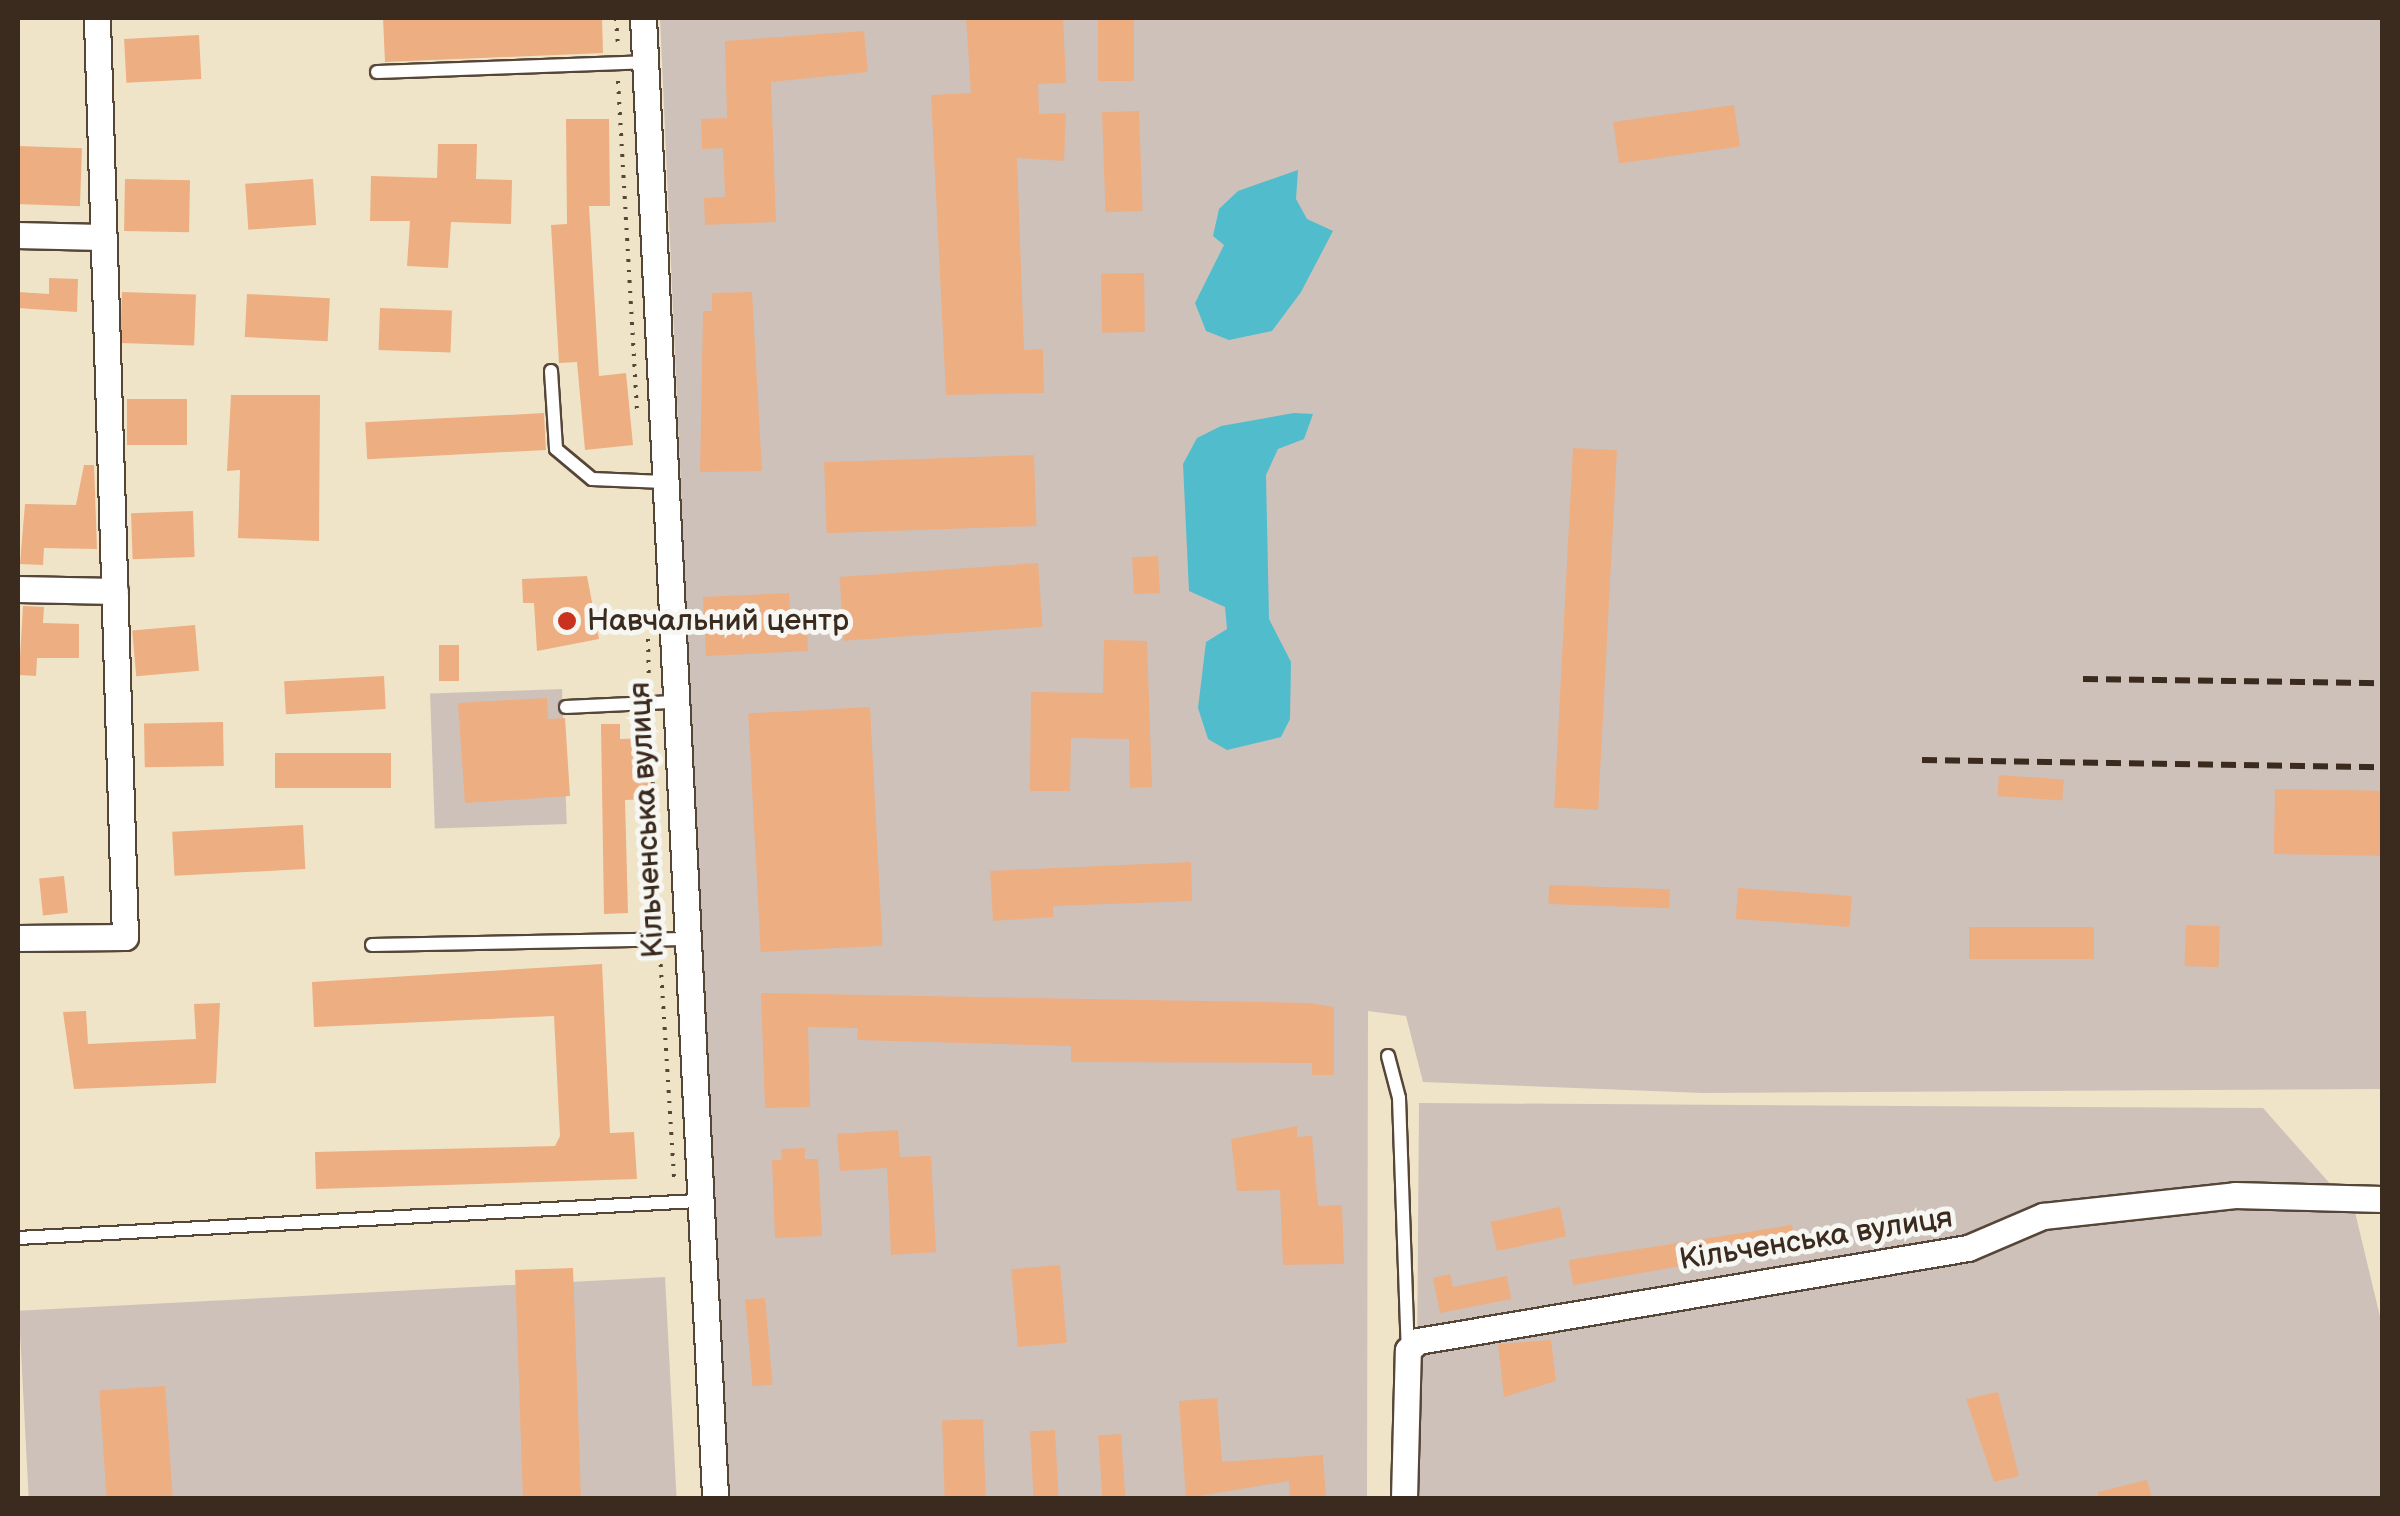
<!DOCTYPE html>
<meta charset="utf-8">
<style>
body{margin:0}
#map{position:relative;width:2400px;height:1516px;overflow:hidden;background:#efe4c8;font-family:"Balsamiq Sans",sans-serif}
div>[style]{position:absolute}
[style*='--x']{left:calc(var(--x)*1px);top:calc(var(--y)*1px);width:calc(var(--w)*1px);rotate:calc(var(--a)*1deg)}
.industrial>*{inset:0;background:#cec1ba;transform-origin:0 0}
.water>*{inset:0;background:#50bccc}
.building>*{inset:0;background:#edae82;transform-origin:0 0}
.path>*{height:4px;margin-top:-2px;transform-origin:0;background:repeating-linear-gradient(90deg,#564638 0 2.5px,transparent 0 10.5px)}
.roads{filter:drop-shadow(2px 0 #564638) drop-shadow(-2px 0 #564638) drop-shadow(0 2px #564638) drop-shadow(0 -2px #564638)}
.lane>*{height:12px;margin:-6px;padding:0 6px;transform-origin:6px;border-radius:6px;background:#fff}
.street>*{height:25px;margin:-12.5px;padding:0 12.5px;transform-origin:12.5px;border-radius:12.5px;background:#fff}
.rail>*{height:6px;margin-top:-3px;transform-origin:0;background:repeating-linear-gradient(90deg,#3b2a1e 0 15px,transparent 0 23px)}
.dots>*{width:28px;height:28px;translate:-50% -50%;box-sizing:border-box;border:5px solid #f6f6f2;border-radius:50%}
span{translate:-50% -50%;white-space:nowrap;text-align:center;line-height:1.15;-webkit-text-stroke:10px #f6f6f2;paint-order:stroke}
.poi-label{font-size:30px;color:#3b2a1e}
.left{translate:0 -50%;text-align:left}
.street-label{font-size:30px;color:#3b2a1e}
.frame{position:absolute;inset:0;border:20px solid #3b2a1e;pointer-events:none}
</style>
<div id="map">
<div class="industrial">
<div style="clip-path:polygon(660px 18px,2382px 18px,2382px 1089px,1703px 1093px,1423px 1082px,1406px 1016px,1368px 1011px,1367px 1498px,726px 1498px)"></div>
<div style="left:562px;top:689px;width:135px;height:132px;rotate:88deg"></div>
<div style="clip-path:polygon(1419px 1103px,2263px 1108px,2355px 1212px,2382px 1325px,2382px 1498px,1416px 1498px)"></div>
<div style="left:665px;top:1277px;width:221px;height:647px;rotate:87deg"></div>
</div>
<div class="water">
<div style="clip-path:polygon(1298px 170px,1296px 199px,1307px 219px,1333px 231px,1301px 292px,1272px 331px,1229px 340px,1206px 331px,1195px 303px,1224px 245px,1213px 236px,1219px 209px,1238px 191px)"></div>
<div style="clip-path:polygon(1294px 413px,1313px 414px,1304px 439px,1278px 449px,1266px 475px,1269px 619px,1291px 662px,1290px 719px,1281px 737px,1227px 750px,1208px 739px,1198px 708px,1206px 642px,1227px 629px,1225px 607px,1189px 591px,1183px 464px,1197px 438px,1221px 426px)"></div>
</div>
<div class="building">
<div style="clip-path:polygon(383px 18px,602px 18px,603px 53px,385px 62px)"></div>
<div style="clip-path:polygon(966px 18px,1063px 18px,1066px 83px,1038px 84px,1039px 114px,1066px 113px,1064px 161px,1017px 158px,1024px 350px,1043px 349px,1044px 393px,946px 395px,931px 95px,971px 93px)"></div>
<div style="left:1098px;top:18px;width:36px;height:63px"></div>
<div style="clip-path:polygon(864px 31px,868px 72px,771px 82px,776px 222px,705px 225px,704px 198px,725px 197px,723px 148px,702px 149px,701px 119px,727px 118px,725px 41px)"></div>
<div style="left:199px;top:35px;width:44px;height:75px;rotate:87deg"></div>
<div style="left:1734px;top:105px;width:42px;height:122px;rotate:82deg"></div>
<div style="left:1139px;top:111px;width:100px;height:37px;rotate:88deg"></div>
<div style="clip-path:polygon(566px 119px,609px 119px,610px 206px,589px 206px,599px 376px,626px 373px,633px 445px,585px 450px,577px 362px,559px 363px,551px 225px,567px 224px)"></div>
<div style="clip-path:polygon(438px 144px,477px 144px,476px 179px,512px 180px,511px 224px,451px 222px,448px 268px,407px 266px,410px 221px,370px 221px,371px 176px,437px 178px)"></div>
<div style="left:18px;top:146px;width:64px;height:58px;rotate:2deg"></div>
<div style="left:125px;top:179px;width:65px;height:52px;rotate:1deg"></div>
<div style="left:313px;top:179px;width:46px;height:68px;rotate:86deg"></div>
<div style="left:1144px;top:273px;width:59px;height:43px;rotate:89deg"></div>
<div style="clip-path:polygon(49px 278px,78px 279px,77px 312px,18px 308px,18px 292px,49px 294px)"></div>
<div style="left:122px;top:292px;width:74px;height:51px;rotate:2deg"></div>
<div style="clip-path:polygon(752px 292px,762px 471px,700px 472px,703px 311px,712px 311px,712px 293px)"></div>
<div style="left:247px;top:294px;width:83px;height:43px;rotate:3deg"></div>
<div style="left:380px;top:308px;width:72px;height:42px;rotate:2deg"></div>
<div style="clip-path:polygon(231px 395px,320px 395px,319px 541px,238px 538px,240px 470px,227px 471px)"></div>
<div style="left:127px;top:399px;width:60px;height:46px"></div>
<div style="left:544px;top:413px;width:37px;height:179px;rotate:87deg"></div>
<div style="left:1573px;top:448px;width:44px;height:360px;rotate:3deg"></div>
<div style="left:1034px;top:455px;width:71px;height:210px;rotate:88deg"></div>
<div style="clip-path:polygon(84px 465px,94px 465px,97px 549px,44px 548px,43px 565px,20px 564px,25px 504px,76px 505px)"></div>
<div style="left:193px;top:511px;width:46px;height:62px;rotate:88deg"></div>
<div style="left:1158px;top:556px;width:37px;height:26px;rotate:87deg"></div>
<div style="left:1038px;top:563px;width:64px;height:199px;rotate:86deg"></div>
<div style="clip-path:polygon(587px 576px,599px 639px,537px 651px,534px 603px,523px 603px,522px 579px)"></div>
<div style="clip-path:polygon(789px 593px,790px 610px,806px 609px,808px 651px,706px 656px,703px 597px)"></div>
<div style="clip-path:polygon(23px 606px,44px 607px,43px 623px,79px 624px,79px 658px,37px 658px,36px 676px,19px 675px)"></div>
<div style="left:195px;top:625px;width:46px;height:63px;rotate:85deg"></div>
<div style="clip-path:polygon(1104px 640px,1147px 641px,1152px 787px,1130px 788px,1129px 739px,1071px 738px,1070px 791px,1030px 791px,1031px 692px,1103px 693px)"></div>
<div style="left:439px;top:645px;width:20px;height:36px"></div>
<div style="left:384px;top:676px;width:33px;height:100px;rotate:87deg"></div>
<div style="clip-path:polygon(547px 698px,548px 719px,565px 718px,570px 796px,465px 803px,458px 703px)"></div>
<div style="left:870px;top:707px;width:239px;height:122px;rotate:87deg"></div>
<div style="left:223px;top:722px;width:44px;height:79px;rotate:89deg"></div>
<div style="clip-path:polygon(601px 724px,620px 724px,620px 739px,647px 738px,648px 799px,625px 800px,628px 913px,604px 914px)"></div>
<div style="left:275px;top:753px;width:116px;height:35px"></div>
<div style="left:1999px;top:775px;width:65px;height:21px;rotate:4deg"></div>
<div style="left:2275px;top:789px;width:107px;height:65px;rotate:1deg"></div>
<div style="left:303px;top:825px;width:44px;height:131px;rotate:87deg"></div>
<div style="clip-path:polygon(1191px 862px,1192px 901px,1053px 906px,1053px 917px,993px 921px,990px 871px)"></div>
<div style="left:64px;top:876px;width:37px;height:25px;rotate:84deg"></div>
<div style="left:1549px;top:885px;width:121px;height:19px;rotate:2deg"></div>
<div style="left:1738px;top:888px;width:114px;height:31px;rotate:4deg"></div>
<div style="left:2186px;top:925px;width:34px;height:41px;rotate:2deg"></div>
<div style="left:1969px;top:927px;width:125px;height:32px"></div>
<div style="clip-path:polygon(602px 964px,610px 1133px,634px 1132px,637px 1179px,316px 1189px,315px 1152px,555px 1146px,560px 1136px,554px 1016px,314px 1027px,312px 982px)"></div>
<div style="clip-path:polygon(761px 993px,1308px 1003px,1334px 1007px,1334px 1075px,1312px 1075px,1312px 1063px,1071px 1062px,1071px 1046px,857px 1040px,858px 1028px,808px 1027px,810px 1107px,765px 1108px)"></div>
<div style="clip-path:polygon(220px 1003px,216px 1083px,74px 1089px,63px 1012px,86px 1011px,88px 1044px,196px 1039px,194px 1004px)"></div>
<div style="clip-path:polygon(1297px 1126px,1297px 1137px,1312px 1136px,1318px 1206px,1342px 1205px,1344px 1264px,1283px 1265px,1280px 1190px,1237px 1191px,1231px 1139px)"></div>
<div style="clip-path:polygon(898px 1130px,900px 1157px,931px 1156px,936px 1252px,891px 1255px,887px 1168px,840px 1171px,837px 1134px)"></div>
<div style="clip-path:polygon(805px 1148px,805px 1159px,818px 1159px,822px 1236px,775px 1238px,772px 1160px,782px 1160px,781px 1149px)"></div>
<div style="left:1560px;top:1207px;width:30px;height:71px;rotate:78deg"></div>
<div style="clip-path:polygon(1792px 1225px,1795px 1246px,1573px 1285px,1569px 1260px)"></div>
<div style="left:1060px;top:1265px;width:78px;height:49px;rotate:85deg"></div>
<div style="left:573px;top:1268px;width:230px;height:58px;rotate:88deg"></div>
<div style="clip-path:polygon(1450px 1274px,1453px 1287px,1507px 1276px,1511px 1299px,1440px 1313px,1433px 1278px)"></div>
<div style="left:765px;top:1298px;width:87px;height:20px;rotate:85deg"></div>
<div style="clip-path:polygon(1551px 1340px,1556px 1381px,1504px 1397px,1498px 1344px)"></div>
<div style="left:165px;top:1386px;width:112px;height:66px;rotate:86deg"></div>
<div style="clip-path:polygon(1998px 1392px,2019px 1476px,1994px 1482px,1966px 1399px)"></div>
<div style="clip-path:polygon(1217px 1398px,1222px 1462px,1323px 1455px,1326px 1498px,1290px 1498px,1289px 1481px,1186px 1498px,1179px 1401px)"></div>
<div style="left:983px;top:1419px;width:79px;height:41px;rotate:88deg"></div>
<div style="left:1055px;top:1430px;width:68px;height:25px;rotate:87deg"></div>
<div style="left:1121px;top:1434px;width:64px;height:23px;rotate:86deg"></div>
<div style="clip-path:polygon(2147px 1480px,2152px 1498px,2098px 1498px,2098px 1492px)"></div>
</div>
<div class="path">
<div style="--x:616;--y:18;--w:28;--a:86"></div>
<div style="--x:618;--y:81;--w:335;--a:86.7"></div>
<div style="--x:648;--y:639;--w:46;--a:88.8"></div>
<div style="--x:650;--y:719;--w:206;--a:87.5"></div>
<div style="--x:660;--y:954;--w:225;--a:86.4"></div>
</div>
<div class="roads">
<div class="lane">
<div style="--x:377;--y:72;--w:268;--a:-2.1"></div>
<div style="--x:551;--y:371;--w:78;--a:86.3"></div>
<div style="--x:556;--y:449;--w:47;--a:39.8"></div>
<div style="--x:592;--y:479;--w:72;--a:2.4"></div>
<div style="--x:566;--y:707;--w:108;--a:-2.7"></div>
<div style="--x:372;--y:945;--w:313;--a:-1.1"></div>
<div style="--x:1388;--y:1056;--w:43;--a:75.3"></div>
<div style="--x:1399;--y:1098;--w:252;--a:88"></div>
<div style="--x:18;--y:1238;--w:680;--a:-3.12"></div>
</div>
<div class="street">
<div style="--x:643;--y:18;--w:1482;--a:87.21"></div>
<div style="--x:18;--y:235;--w:82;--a:1.4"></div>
<div style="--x:18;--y:589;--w:97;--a:1.2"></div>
<div style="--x:18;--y:938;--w:107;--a:-0.5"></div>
<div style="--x:125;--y:937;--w:919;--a:-91.75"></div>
<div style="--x:1404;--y:1498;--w:148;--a:-88.5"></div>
<div style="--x:1408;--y:1350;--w:13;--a:-42"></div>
<div style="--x:1418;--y:1341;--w:558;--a:-9.6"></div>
<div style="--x:1968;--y:1248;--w:82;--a:-23.1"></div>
<div style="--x:2043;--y:1216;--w:193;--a:-6.2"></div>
<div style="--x:2235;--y:1195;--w:147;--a:1.6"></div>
</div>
</div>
<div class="rail">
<div style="--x:2083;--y:679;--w:299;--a:0.8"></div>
<div style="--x:1922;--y:760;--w:460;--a:0.9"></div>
</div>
<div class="dots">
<div style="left:567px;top:621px;background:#c8321e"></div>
</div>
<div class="poi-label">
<span class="left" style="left:587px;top:621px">Навчальний центр</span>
</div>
<div class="street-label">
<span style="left:647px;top:820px;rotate:-93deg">Кільченська вулиця</span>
<span style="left:1816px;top:1239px;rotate:-9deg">Кільченська вулиця</span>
</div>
<div class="frame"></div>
</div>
